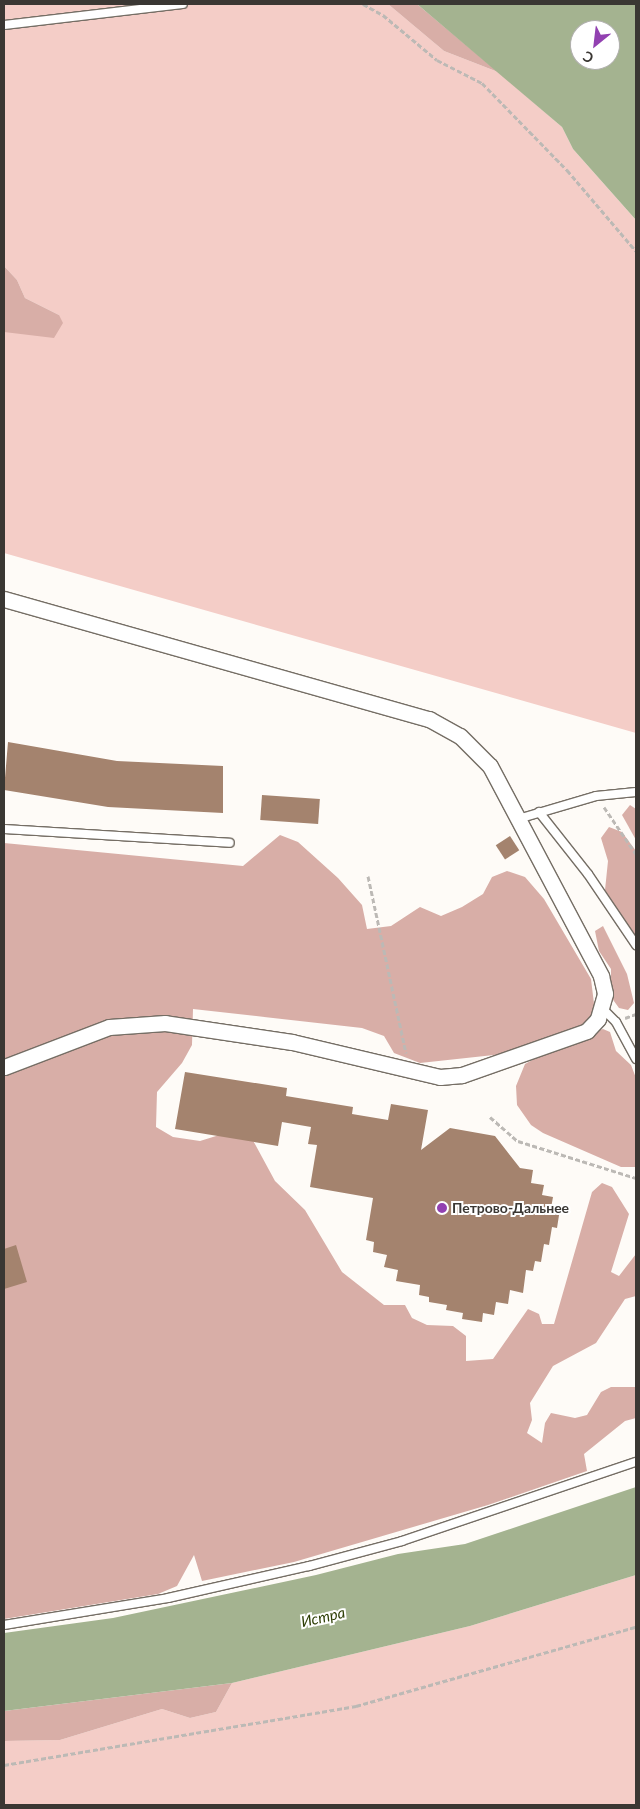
<!DOCTYPE html>
<meta charset="utf-8">
<style>
body{margin:0}
#map{position:relative;width:640px;height:1809px;overflow:hidden;background:#fefbf7;font-family:Lato,sans-serif}
div>[style]{position:absolute}
[style*='--x']{left:calc(var(--x)*1px);top:calc(var(--y)*1px);width:calc(var(--w)*1px);rotate:calc(var(--a)*1deg)}
.green>*{inset:0;background:#f4cdc7}
.forest>*{inset:0;background:#d8aea7}
.water>*{inset:0;background:#a4b390}
.building>*{inset:0;background:#a4836e;transform-origin:0 0}
.path>*{height:3px;margin-top:-1.5px;transform-origin:0;background:repeating-linear-gradient(90deg,#bcb9b5 0 5px,transparent 0 7.5px)}
.roads{filter:drop-shadow(1px 0 #756e65) drop-shadow(-1px 0 #756e65) drop-shadow(0 1px #756e65) drop-shadow(0 -1px #756e65)}
.lane>*{height:8px;margin:-4px;padding:0 4px;transform-origin:4px;border-radius:4px;background:#fff}
.street>*{height:15px;margin:-7.5px;padding:0 7.5px;transform-origin:7.5px;border-radius:7.5px;background:#fff}
.dots>*{width:14px;height:14px;translate:-50% -50%;box-sizing:border-box;border:2px solid #fff;border-radius:50%}
span{translate:-50% -50%;white-space:nowrap;text-align:center;line-height:1.15;-webkit-text-stroke:4px #fff;paint-order:stroke}
.poi-label{font-size:14px;color:#3a3733;font-weight:700}
.left{translate:0 -50%;text-align:left}
.water-label{font-size:15px;color:#2e3f06;font-style:italic}
.frame{position:absolute;inset:0;border:5px solid #3a3733;pointer-events:none}
.north{position:absolute;left:570px;top:20px;width:50px;height:50px;box-sizing:border-box;background:#fff;border:1px solid #b0afad;border-radius:50%;rotate:209deg;font-size:14px;font-weight:700;line-height:20px;text-align:center;color:#3a3733}
.north::after{content:'';display:block;margin:auto;width:18px;height:22px;background:#9241b1;clip-path:polygon(50% 0,100% 100%,50% 72%,0 100%)}
</style>
<div id="map">
<div class="green">
<div style="clip-path:polygon(4px 4px,388px 4px,444px 51px,498px 72px,562px 127px,573px 149px,636px 220px,636px 733px,4px 553px,4px 332px,59px 315px,25px 298px,17px 280px,4px 266px)"></div>
<div style="clip-path:polygon(636px 1575px,636px 1805px,4px 1805px,4px 1741px,60px 1740px,162px 1709px,190px 1718px,216px 1712px,232px 1683px,470px 1626px)"></div>
</div>
<div class="forest">
<div style="clip-path:polygon(388px 4px,417px 4px,498px 72px,444px 51px)"></div>
<div style="clip-path:polygon(4px 266px,17px 280px,25px 298px,59px 315px,63px 323px,54px 338px,4px 332px)"></div>
<div style="clip-path:polygon(630px 805px,636px 809px,636px 840px,622px 815px)"></div>
<div style="clip-path:polygon(609px 827px,622px 832px,636px 851px,636px 938px,605px 890px,608px 861px,601px 838px)"></div>
<div style="clip-path:polygon(280px 835px,298px 842px,338px 878px,362px 905px,367px 929px,391px 926px,420px 907px,441px 916px,462px 907px,483px 894px,492px 877px,507px 871px,525px 877px,544px 899px,591px 979px,595px 1012px,582px 1027px,512px 1053px,420px 1063px,394px 1053px,384px 1036px,362px 1028px,193px 1009px,192px 1045px,182px 1063px,157px 1092px,156px 1127px,173px 1137px,200px 1141px,229px 1132px,249px 1133px,275px 1181px,305px 1210px,342px 1272px,384px 1305px,405px 1305px,412px 1318px,427px 1325px,453px 1326px,466px 1336px,466px 1361px,493px 1359px,528px 1309px,539px 1314px,542px 1324px,554px 1324px,592px 1192px,602px 1183px,612px 1187px,629px 1214px,611px 1272px,619px 1276px,636px 1254px,636px 1296px,625px 1299px,596px 1343px,553px 1366px,530px 1403px,532px 1420px,527px 1433px,542px 1443px,545px 1423px,551px 1413px,575px 1418px,587px 1415px,601px 1392px,611px 1387px,636px 1387px,636px 1418px,625px 1421px,584px 1454px,587px 1471px,488px 1505px,294px 1562px,202px 1581px,194px 1555px,177px 1586px,158px 1594px,4px 1619px,4px 843px,243px 866px)"></div>
<div style="clip-path:polygon(603px 926px,627px 974px,634px 1003px,628px 1010px,619px 1008px,611px 997px,611px 969px,599px 951px,595px 931px)"></div>
<div style="clip-path:polygon(603px 1029px,610px 1032px,616px 1051px,631px 1065px,636px 1078px,636px 1167px,621px 1167px,543px 1133px,531px 1125px,517px 1105px,516px 1086px,525px 1064px,567px 1041px)"></div>
<div style="clip-path:polygon(232px 1683px,216px 1712px,190px 1718px,162px 1709px,60px 1740px,4px 1741px,4px 1711px)"></div>
</div>
<div class="water">
<div style="clip-path:polygon(evenodd,417px 4px,636px 4px,636px 220px,573px 149px,562px 127px,417px 4px,580px 30px,610px 30px,610px 60px,580px 60px,580px 30px)"></div>
<div style="clip-path:polygon(636px 1487px,636px 1575px,470px 1626px,232px 1683px,4px 1711px,4px 1633px,113px 1618px,316px 1575px,398px 1554px,465px 1544px)"></div>
</div>
<div class="building">
<div style="clip-path:polygon(8px 742px,117px 761px,223px 766px,223px 813px,108px 807px,4px 790px)"></div>
<div style="left:262px;top:795px;width:58px;height:25px;rotate:4deg"></div>
<div style="left:510px;top:836px;width:17px;height:17px;rotate:57deg"></div>
<div style="clip-path:polygon(185px 1072px,287px 1088px,286px 1096px,353px 1107px,352px 1114px,388px 1120px,391px 1104px,428px 1110px,421px 1150px,450px 1128px,495px 1136px,520px 1168px,533px 1170px,531px 1183px,544px 1185px,542px 1195px,553px 1197px,551px 1208px,560px 1209px,557px 1228px,552px 1227px,549px 1245px,544px 1244px,541px 1262px,535px 1261px,533px 1271px,526px 1270px,523px 1293px,510px 1290px,508px 1304px,496px 1302px,494px 1315px,483px 1313px,482px 1322px,462px 1319px,463px 1313px,446px 1310px,447px 1305px,429px 1302px,429px 1297px,419px 1295px,420px 1285px,396px 1281px,398px 1270px,384px 1267px,387px 1255px,373px 1252px,374px 1242px,366px 1240px,373px 1198px,310px 1187px,317px 1145px,308px 1144px,311px 1127px,282px 1122px,278px 1146px,175px 1129px)"></div>
<div style="clip-path:polygon(16px 1245px,27px 1282px,4px 1289px,4px 1249px)"></div>
</div>
<div class="path">
<div style="--x:363;--y:4;--w:23;--a:29"></div>
<div style="--x:383;--y:15;--w:70;--a:39.8"></div>
<div style="--x:437;--y:60;--w:51;--a:27.1"></div>
<div style="--x:482;--y:83;--w:122;--a:45.7"></div>
<div style="--x:567;--y:170;--w:106;--a:49.6"></div>
<div style="--x:604;--y:807;--w:57;--a:55.8"></div>
<div style="--x:368;--y:876;--w:181;--a:77.9"></div>
<div style="--x:625;--y:1018;--w:12;--a:-20"></div>
<div style="--x:490;--y:1117;--w:37;--a:41"></div>
<div style="--x:518;--y:1141;--w:124;--a:17.4"></div>
<div style="--x:4;--y:1765;--w:357;--a:-9.5"></div>
<div style="--x:356;--y:1706;--w:291;--a:-15.8"></div>
</div>
<div class="roads">
<div class="lane">
<div style="--x:4;--y:25;--w:180;--a:-6.7"></div>
<div style="--x:539;--y:812;--w:79;--a:51.7"></div>
<div style="--x:588;--y:874;--w:86;--a:55.9"></div>
<div style="--x:518;--y:819;--w:81;--a:-16.4"></div>
<div style="--x:596;--y:796;--w:40;--a:-5.7"></div>
<div style="--x:4;--y:829;--w:226;--a:3.5"></div>
<div style="--x:603;--y:1009;--w:18;--a:45"></div>
<div style="--x:616;--y:1022;--w:42;--a:61.6"></div>
<div style="--x:4;--y:1625;--w:166;--a:-9.3"></div>
<div style="--x:168;--y:1598;--w:145;--a:-12.8"></div>
<div style="--x:309;--y:1566;--w:96;--a:-15"></div>
<div style="--x:402;--y:1541;--w:247;--a:-18.7"></div>
</div>
<div class="street">
<div style="--x:4;--y:599;--w:442;--a:15.8"></div>
<div style="--x:429;--y:719;--w:35;--a:29"></div>
<div style="--x:460;--y:736;--w:42;--a:45"></div>
<div style="--x:490;--y:766;--w:238;--a:62.1"></div>
<div style="--x:601;--y:976;--w:18;--a:77"></div>
<div style="--x:605;--y:994;--w:26;--a:106"></div>
<div style="--x:598;--y:1019;--w:16;--a:133"></div>
<div style="--x:587;--y:1031;--w:133;--a:160.6"></div>
<div style="--x:462;--y:1075;--w:22;--a:175"></div>
<div style="--x:440;--y:1077;--w:152;--a:-166.7"></div>
<div style="--x:292;--y:1042;--w:128;--a:-171.5"></div>
<div style="--x:165;--y:1023;--w:56;--a:175.9"></div>
<div style="--x:109;--y:1027;--w:112;--a:159.1"></div>
</div>
</div>
<div class="dots">
<div style="left:442px;top:1208px;background:#9241b1"></div>
</div>
<div class="poi-label">
<span class="left" style="left:452px;top:1208px">Петрово-Дальнее</span>
</div>
<div class="water-label">
<span style="left:323px;top:1617px;rotate:-13deg">Истра</span>
</div>
<div class="frame"></div>
<div class="north">С</div>
</div>
